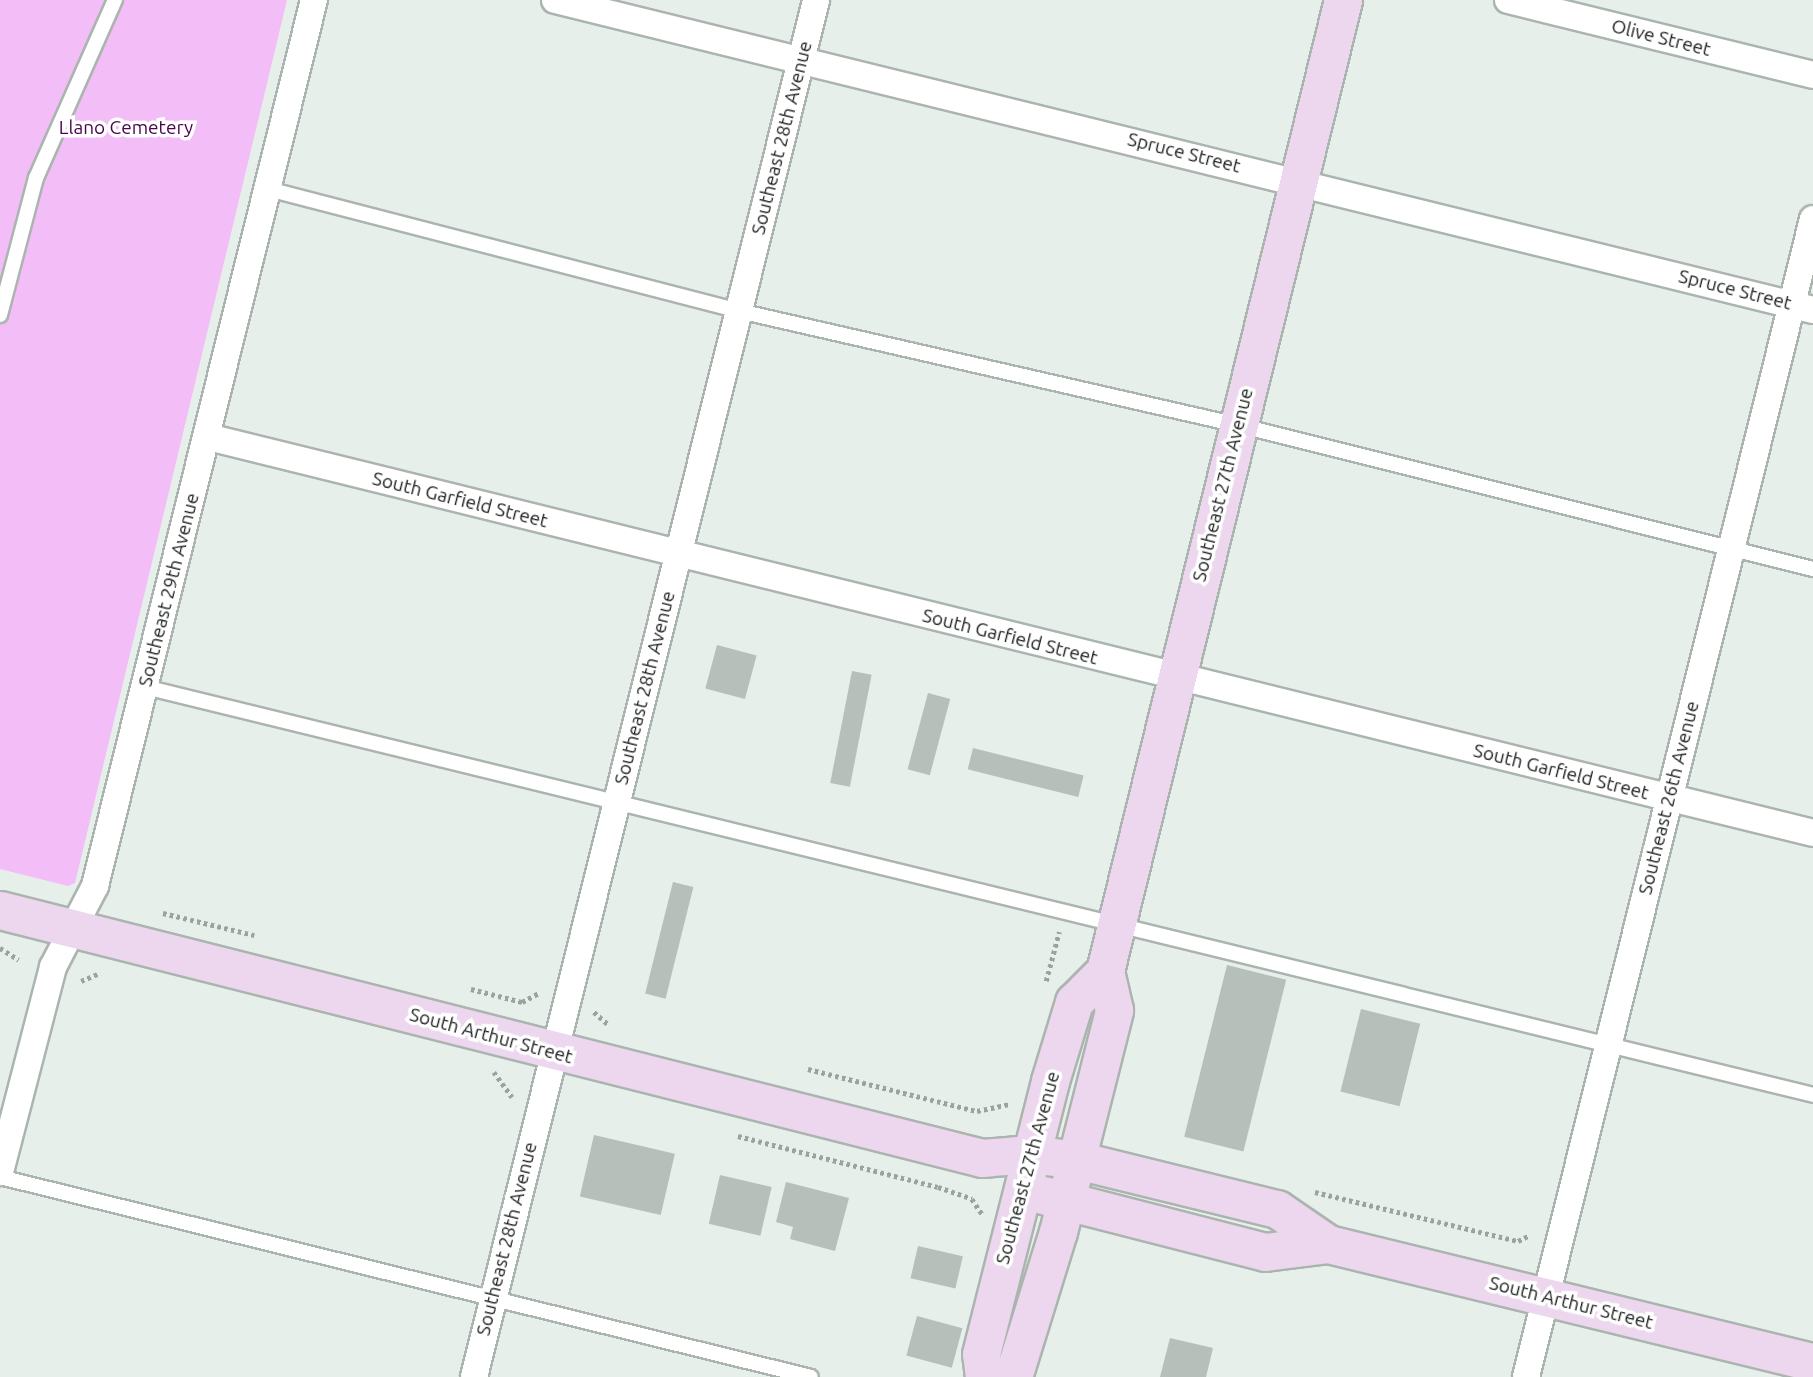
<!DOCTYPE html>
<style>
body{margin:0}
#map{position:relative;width:1813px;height:1377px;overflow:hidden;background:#e6efea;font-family:Ubuntu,sans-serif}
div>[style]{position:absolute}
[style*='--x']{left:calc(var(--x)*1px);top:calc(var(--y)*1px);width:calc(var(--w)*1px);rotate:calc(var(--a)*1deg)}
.green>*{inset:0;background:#f3bdf7}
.building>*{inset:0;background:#b6bfba;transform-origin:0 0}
.path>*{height:4.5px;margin-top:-2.25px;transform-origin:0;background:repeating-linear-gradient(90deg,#9ca39f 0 3.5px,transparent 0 7px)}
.roads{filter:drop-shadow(2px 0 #abb4ae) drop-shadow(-2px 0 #abb4ae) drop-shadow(0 2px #abb4ae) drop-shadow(0 -2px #abb4ae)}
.lane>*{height:14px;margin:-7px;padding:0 7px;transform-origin:7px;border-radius:7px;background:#fff}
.street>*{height:26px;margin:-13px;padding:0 13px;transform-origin:13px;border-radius:13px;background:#fff}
.secondary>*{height:37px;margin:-18.5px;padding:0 18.5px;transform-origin:18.5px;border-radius:18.5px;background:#ecd7ee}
span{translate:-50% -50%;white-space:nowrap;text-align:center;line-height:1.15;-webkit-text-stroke:7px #fff;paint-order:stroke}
.street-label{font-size:19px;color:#1b1e1c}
.park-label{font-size:19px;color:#46064c}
</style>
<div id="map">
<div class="green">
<div style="clip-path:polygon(0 0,287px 0,75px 883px,68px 886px,0 869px)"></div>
</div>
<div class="building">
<div style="left:717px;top:645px;width:41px;height:45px;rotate:15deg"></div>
<div style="left:852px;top:671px;width:20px;height:114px;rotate:11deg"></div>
<div style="left:928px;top:693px;width:23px;height:79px;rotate:15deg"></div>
<div style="left:973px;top:748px;width:114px;height:22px;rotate:14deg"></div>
<div style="left:673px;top:882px;width:21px;height:115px;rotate:14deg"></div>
<div style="left:1227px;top:965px;width:61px;height:177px;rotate:14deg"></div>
<div style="left:1361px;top:1009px;width:61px;height:85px;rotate:14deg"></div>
<div style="left:594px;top:1135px;width:83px;height:63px;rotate:13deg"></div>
<div style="left:720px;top:1175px;width:53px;height:50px;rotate:13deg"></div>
<div style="clip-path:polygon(786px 1182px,849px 1198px,835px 1251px,790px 1239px,793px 1227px,776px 1222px)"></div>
<div style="left:918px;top:1246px;width:46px;height:33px;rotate:13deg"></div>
<div style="left:917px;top:1316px;width:47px;height:41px;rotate:15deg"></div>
<div style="clip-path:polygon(1170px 1338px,1213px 1348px,1206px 1377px,1160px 1377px)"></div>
</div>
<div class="path">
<div style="--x:163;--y:913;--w:94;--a:13.6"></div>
<div style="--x:0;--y:948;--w:22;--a:32"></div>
<div style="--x:81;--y:981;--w:21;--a:-23"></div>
<div style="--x:1046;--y:981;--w:51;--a:-75.1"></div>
<div style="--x:471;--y:989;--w:53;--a:14.3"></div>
<div style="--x:522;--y:1002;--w:19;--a:-28"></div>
<div style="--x:594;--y:1012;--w:18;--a:41"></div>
<div style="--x:808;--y:1069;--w:174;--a:14"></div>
<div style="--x:977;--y:1111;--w:34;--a:-12"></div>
<div style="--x:494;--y:1072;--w:31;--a:54"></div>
<div style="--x:738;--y:1136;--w:206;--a:14.3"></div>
<div style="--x:938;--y:1187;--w:36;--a:19"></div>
<div style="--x:972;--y:1199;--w:18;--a:56"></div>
<div style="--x:1315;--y:1192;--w:209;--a:13.6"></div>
<div style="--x:1518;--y:1241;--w:13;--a:-27"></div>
</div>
<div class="roads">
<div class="lane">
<div style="--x:268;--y:189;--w:487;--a:14.5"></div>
<div style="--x:739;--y:311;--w:512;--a:12.87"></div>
<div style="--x:1238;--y:425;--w:593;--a:14.06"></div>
<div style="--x:0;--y:315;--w:142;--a:-75.3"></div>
<div style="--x:36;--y:178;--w:195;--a:-66.1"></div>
<div style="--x:145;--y:687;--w:1717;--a:13.74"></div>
<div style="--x:0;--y:1177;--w:835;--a:13.85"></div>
</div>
<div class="street">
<div style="--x:555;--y:0;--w:1296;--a:13.84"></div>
<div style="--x:1508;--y:0;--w:314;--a:13.8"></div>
<div style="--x:208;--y:437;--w:1653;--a:13.86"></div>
<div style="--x:0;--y:1172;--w:212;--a:-75.5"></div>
<div style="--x:53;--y:967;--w:91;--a:-62.6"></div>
<div style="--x:95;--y:886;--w:913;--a:-76.12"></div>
<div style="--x:474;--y:1377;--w:1419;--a:-76.05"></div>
<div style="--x:1526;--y:1377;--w:1193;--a:-76.08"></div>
</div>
<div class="secondary">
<div style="--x:0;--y:910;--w:1013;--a:14.17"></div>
<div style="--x:982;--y:1158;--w:48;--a:-4.8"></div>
<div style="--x:1030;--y:1154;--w:47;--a:7.3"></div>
<div style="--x:1077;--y:1160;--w:206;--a:13.8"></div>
<div style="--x:1277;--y:1209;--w:62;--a:34.5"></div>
<div style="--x:1328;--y:1244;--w:499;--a:13.7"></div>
<div style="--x:1043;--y:1195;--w:229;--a:14.4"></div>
<div style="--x:1265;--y:1252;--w:64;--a:-7.2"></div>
<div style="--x:984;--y:1377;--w:23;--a:-97"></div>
<div style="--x:981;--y:1354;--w:282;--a:-75.8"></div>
<div style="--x:1050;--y:1081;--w:83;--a:-73.1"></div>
<div style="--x:1074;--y:1002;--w:44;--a:-45"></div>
<div style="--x:1013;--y:1377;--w:152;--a:-72.8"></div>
<div style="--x:1058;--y:1232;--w:229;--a:-75.8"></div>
<div style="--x:1114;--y:1010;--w:40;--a:-103"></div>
<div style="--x:1105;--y:971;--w:1000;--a:-76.23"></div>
</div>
</div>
<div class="street-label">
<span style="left:1661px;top:38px;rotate:14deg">Olive Street</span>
<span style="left:782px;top:138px;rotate:-76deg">Southeast 28th Avenue</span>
<span style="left:1184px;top:153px;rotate:14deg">Spruce Street</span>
<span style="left:1735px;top:290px;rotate:14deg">Spruce Street</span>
<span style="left:1223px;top:485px;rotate:-76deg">Southeast 27th Avenue</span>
<span style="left:460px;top:500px;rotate:14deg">South Garfield Street</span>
<span style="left:169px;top:590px;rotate:-76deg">Southeast 29th Avenue</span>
<span style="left:1010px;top:637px;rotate:14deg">South Garfield Street</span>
<span style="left:645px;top:688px;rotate:-76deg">Southeast 28th Avenue</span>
<span style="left:1561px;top:772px;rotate:14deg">South Garfield Street</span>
<span style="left:1669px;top:798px;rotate:-76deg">Southeast 26th Avenue</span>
<span style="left:491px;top:1036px;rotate:15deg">South Arthur Street</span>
<span style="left:1028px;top:1168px;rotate:-75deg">Southeast 27th Avenue</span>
<span style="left:507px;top:1239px;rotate:-76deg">Southeast 28th Avenue</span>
<span style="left:1571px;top:1303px;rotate:14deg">South Arthur Street</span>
</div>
<div class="park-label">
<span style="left:126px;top:128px">Llano Cemetery</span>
</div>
</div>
